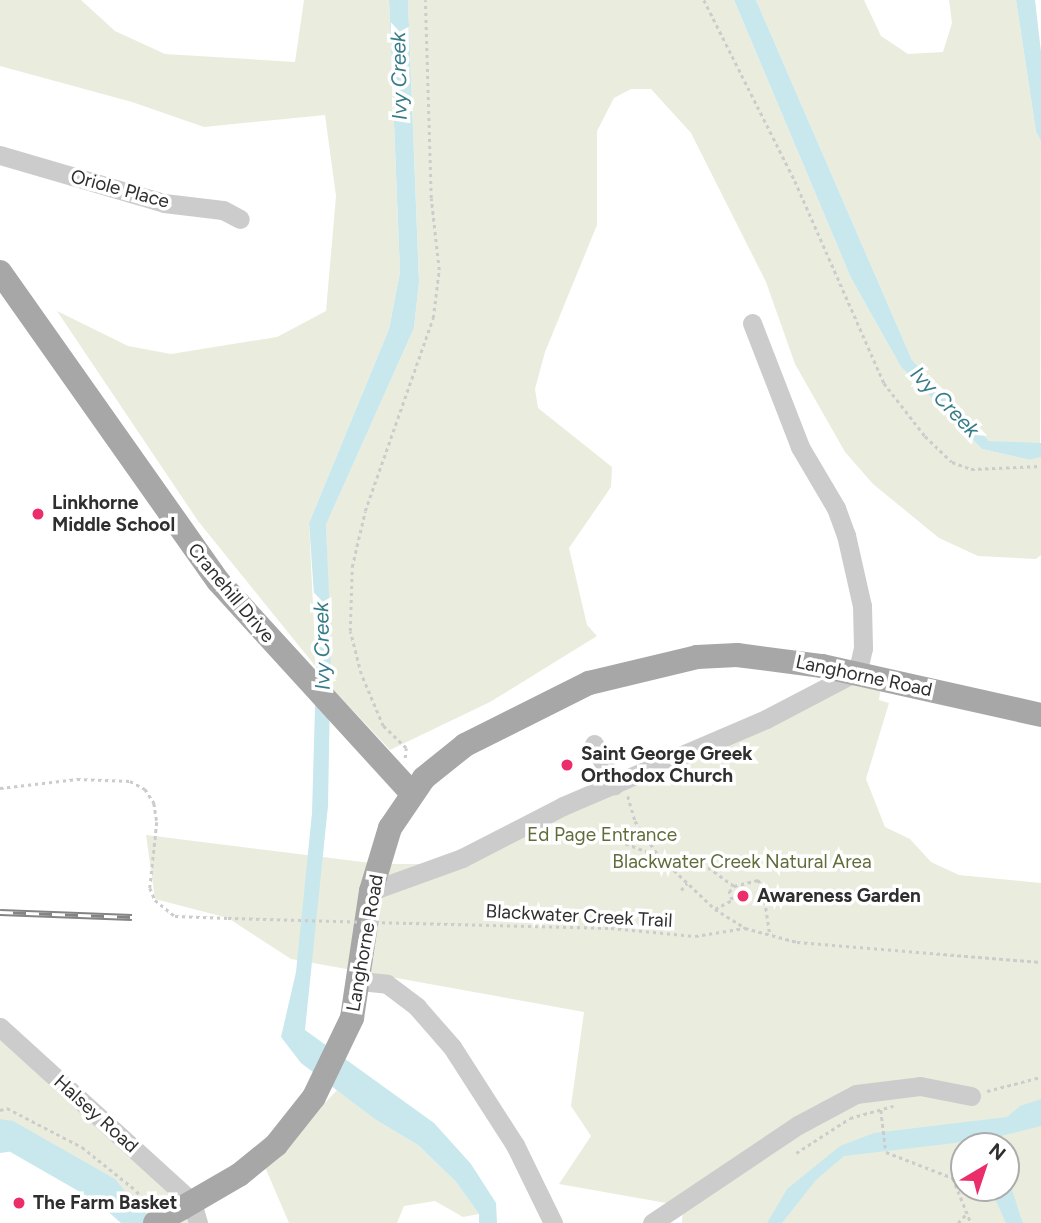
<!DOCTYPE html>
<style>
body{margin:0}
#map{position:relative;width:1041px;height:1223px;overflow:hidden;background:#fff;font-family:Figtree,sans-serif}
div>[style]{position:absolute}
[style*='--x']{left:calc(var(--x)*1px);top:calc(var(--y)*1px);width:calc(var(--w)*1px);rotate:calc(var(--a)*1deg)}
.green>*{inset:0;background:#eaeddd}
.water>*{inset:0;background:#c9e8ed}
.river>*{height:24px;margin:-12px;padding:0 12px;transform-origin:12px;border-radius:12px;background:#c9e8ed}
.path>*{height:2.5px;margin-top:-1.25px;transform-origin:0;background:repeating-linear-gradient(90deg,#ccc 0 3.5px,transparent 0 7px)}
.minor>*{height:19px;margin:-9.5px;padding:0 9.5px;transform-origin:9.5px;border-radius:9.5px;background:#ccc}
.major>*{height:24px;margin:-12px;padding:0 12px;transform-origin:12px;border-radius:12px;background:#a7a7a7}
.rail>*{height:7px;margin-top:-3.5px;transform-origin:0;background:repeating-linear-gradient(90deg,#fff 0 13px,#848484 0 26px);box-sizing:border-box;border-block:2px solid #848484}
.path-bridge>*{height:2.5px;margin-top:-1.25px;transform-origin:0;background:repeating-linear-gradient(90deg,#ccc 0 3.5px,transparent 0 7px)}
.major-bridge>*{height:24px;margin:-12px;padding:0 12px;transform-origin:12px;border-radius:12px;background:#a7a7a7}
.dots>*{width:19px;height:19px;translate:-50% -50%;box-sizing:border-box;border:4px solid #fff;border-radius:50%}
span{translate:-50% -50%;white-space:nowrap;text-align:center;line-height:1.15;-webkit-text-stroke:7px #fff;paint-order:stroke}
.street-label{font-size:19px;color:#2f2f2f}
.poi-label{font-size:19px;color:#2f2f2f;font-weight:700}
.left{translate:0 -50%;text-align:left}
.park-label{font-size:19px;color:#5f6d3b}
.water-label{font-size:21px;color:#367c88;font-style:italic}
.north{position:absolute;left:950px;top:1132px;width:70px;height:70px;box-sizing:border-box;background:#fff;border:2px solid #acacac;border-radius:50%;rotate:39deg;font-size:19px;font-weight:700;line-height:28px;text-align:center;color:#2f2f2f}
.north::after{content:'';display:block;margin:auto;width:24px;height:32px;background:#eb2d6a;clip-path:polygon(50% 0,100% 100%,50% 72%,0 100%)}
</style>
<div id="map">
<div class="green">
<div style="clip-path:polygon(0 0,81px 0,115px 31px,165px 54px,295px 62px,304px 0,389px 0,400px 272px,389px 329px,309px 523px,316px 667px,198px 521px,57px 311px,128px 346px,171px 354px,277px 337px,326px 311px,336px 196px,325px 115px,204px 127px,132px 102px,0 66px)"></div>
<div style="clip-path:polygon(408px 0,734px 0,851px 278px,901px 367px,982px 449px,1030px 460px,1041px 457px,1041px 555px,1036px 559px,978px 556px,939px 538px,873px 484px,845px 452px,795px 364px,766px 282px,691px 133px,651px 89px,631px 89px,614px 98px,597px 131px,597px 225px,545px 352px,535px 389px,538px 408px,612px 467px,611px 487px,569px 548px,587px 625px,597px 636px,490px 702px,390px 750px,330px 686px,326px 525px,414px 328px,419px 282px)"></div>
<div style="clip-path:polygon(756px 0,864px 0,881px 36px,908px 54px,943px 52px,952px 23px,949px 0,1016px 0,1036px 132px,1041px 141px,1040px 446px,989px 441px,912px 360px)"></div>
<div style="clip-path:polygon(evenodd,854px 673px,882px 679px,879px 700px,889px 703px,866px 779px,885px 827px,910px 839px,931px 862px,959px 875px,1041px 883px,1041px 1223px,682px 1223px,683px 1206px,559px 1184px,591px 1136px,571px 1106px,584px 1012px,291px 959px,228px 918px,155px 899px,146px 835px,379px 864px,445px 864px,854px 673px,964px 1146px,1006px 1146px,1006px 1188px,964px 1188px,964px 1146px)"></div>
<div style="clip-path:polygon(0 1035px,192px 1202px,198px 1223px,123px 1223px,96px 1190px,12px 1139px,0 1141px)"></div>
<div style="clip-path:polygon(337px 1090px,376px 1120px,418px 1145px,456px 1182px,479px 1214px,463px 1217px,435px 1201px,404px 1206px,397px 1223px,289px 1223px,265px 1167px)"></div>
</div>
<div class="water">
<div style="clip-path:polygon(389px 0,408px 0,419px 282px,414px 328px,326px 525px,331px 642px,328px 806px,305px 1030px,434px 1123px,471px 1164px,496px 1203px,497px 1223px,479px 1223px,479px 1214px,456px 1182px,418px 1145px,376px 1120px,301px 1063px,281px 1037px,296px 972px,312px 813px,317px 638px,309px 523px,389px 329px,400px 272px)"></div>
<div style="clip-path:polygon(734px 0,756px 0,912px 360px,989px 441px,1041px 443px,1041px 457px,1030px 460px,982px 449px,901px 367px,851px 278px)"></div>
<div style="clip-path:polygon(1016px 0,1035px 0,1041px 52px,1041px 141px,1036px 132px)"></div>
<div style="clip-path:polygon(1041px 1099px,1041px 1126px,993px 1138px,996px 1146px,974px 1146px,972px 1141px,844px 1156px,816px 1180px,782px 1223px,767px 1223px,787px 1189px,840px 1146px,874px 1133px,1007px 1117px,1020px 1106px)"></div>
<div style="clip-path:polygon(0 1119px,13px 1121px,115px 1179px,152px 1223px,128px 1223px,71px 1168px,8px 1135px,0 1137px)"></div>
<div style="clip-path:polygon(1006px 1171px,1021px 1218px,1023px 1223px,1006px 1223px,990px 1188px,1006px 1188px)"></div>
</div>
<div class="river">
<div style="--x:0;--y:1141;--w:12;--a:-9"></div>
<div style="--x:12;--y:1139;--w:106;--a:29.9"></div>
<div style="--x:104;--y:1192;--w:47;--a:41.5"></div>
</div>
<div class="path">
<div style="--x:704;--y:0;--w:203;--a:63.3"></div>
<div style="--x:795;--y:181;--w:221;--a:66.2"></div>
<div style="--x:884;--y:383;--w:67;--a:52.3"></div>
<div style="--x:925;--y:436;--w:37;--a:44"></div>
<div style="--x:952;--y:462;--w:20;--a:20"></div>
<div style="--x:971;--y:469;--w:70;--a:-2.5"></div>
<div style="--x:405;--y:758;--w:10;--a:-84"></div>
<div style="--x:406;--y:748;--w:32;--a:-136"></div>
<div style="--x:383;--y:726;--w:56;--a:-112.9"></div>
<div style="--x:361;--y:674;--w:44;--a:-104.3"></div>
<div style="--x:350;--y:631;--w:64;--a:-88.2"></div>
<div style="--x:352;--y:567;--w:57;--a:-76.9"></div>
<div style="--x:365;--y:511;--w:205;--a:-70.6"></div>
<div style="--x:433;--y:318;--w:48;--a:-82.9"></div>
<div style="--x:439;--y:270;--w:72;--a:-96.3"></div>
<div style="--x:431;--y:198;--w:198;--a:-91.7"></div>
<div style="--x:0;--y:788;--w:78;--a:-6.7"></div>
<div style="--x:77;--y:779;--w:53;--a:2.2"></div>
<div style="--x:130;--y:781;--w:17;--a:28"></div>
<div style="--x:145;--y:789;--w:17;--a:57"></div>
<div style="--x:154;--y:803;--w:19;--a:81"></div>
<div style="--x:157;--y:822;--w:66;--a:96.1"></div>
<div style="--x:150;--y:888;--w:13;--a:67"></div>
<div style="--x:155;--y:900;--w:26;--a:39"></div>
<div style="--x:175;--y:916;--w:53;--a:2.2"></div>
<div style="--x:628;--y:796;--w:26;--a:74"></div>
<div style="--x:635;--y:821;--w:42;--a:55.6"></div>
<div style="--x:659;--y:856;--w:77;--a:43.4"></div>
<div style="--x:715;--y:909;--w:36;--a:32"></div>
<div style="--x:745;--y:928;--w:54;--a:15.1"></div>
<div style="--x:797;--y:942;--w:245;--a:4.7"></div>
<div style="--x:619;--y:841;--w:43;--a:20.6"></div>
<div style="--x:667;--y:864;--w:30;--a:-9"></div>
<div style="--x:697;--y:859;--w:46;--a:36.1"></div>
<div style="--x:734;--y:886;--w:25;--a:-14"></div>
<div style="--x:758;--y:880;--w:9;--a:54"></div>
<div style="--x:763;--y:887;--w:49;--a:81.7"></div>
<div style="--x:681;--y:890;--w:9;--a:-49"></div>
<div style="--x:715;--y:909;--w:19;--a:-28"></div>
<div style="--x:732;--y:900;--w:9;--a:-111"></div>
<div style="--x:729;--y:892;--w:8;--a:-50"></div>
<div style="--x:409;--y:923;--w:202;--a:1.4"></div>
<div style="--x:611;--y:928;--w:84;--a:5.4"></div>
<div style="--x:695;--y:936;--w:51;--a:-9.1"></div>
<div style="--x:987;--y:1091;--w:56;--a:-14.5"></div>
<div style="--x:0;--y:1110;--w:7;--a:-16"></div>
<div style="--x:7;--y:1108;--w:85;--a:27.5"></div>
<div style="--x:82;--y:1147;--w:70;--a:38.7"></div>
<div style="--x:137;--y:1191;--w:19;--a:62"></div>
<div style="--x:881;--y:1110;--w:42;--a:83.2"></div>
<div style="--x:886;--y:1152;--w:72;--a:21.2"></div>
<div style="--x:953;--y:1178;--w:48;--a:68.2"></div>
<div style="--x:796;--y:1153;--w:64;--a:-32.9"></div>
<div style="--x:850;--y:1118;--w:45;--a:-15.6"></div>
<div style="--x:958;--y:1223;--w:13;--a:-48"></div>
</div>
<div class="minor">
<div style="--x:0;--y:155;--w:171;--a:16.3"></div>
<div style="--x:164;--y:203;--w:59;--a:6.8"></div>
<div style="--x:223;--y:210;--w:19;--a:28"></div>
<div style="--x:752;--y:323;--w:133;--a:68.8"></div>
<div style="--x:800;--y:447;--w:71;--a:59.5"></div>
<div style="--x:836;--y:508;--w:29;--a:70"></div>
<div style="--x:846;--y:535;--w:73;--a:77.3"></div>
<div style="--x:862;--y:606;--w:42;--a:88.6"></div>
<div style="--x:863;--y:648;--w:27;--a:103"></div>
<div style="--x:594;--y:744;--w:46;--a:64"></div>
<div style="--x:371;--y:891;--w:97;--a:-19.9"></div>
<div style="--x:462;--y:858;--w:114;--a:-27.2"></div>
<div style="--x:563;--y:806;--w:221;--a:-23.2"></div>
<div style="--x:766;--y:719;--w:99;--a:-27.6"></div>
<div style="--x:360;--y:981;--w:27;--a:6"></div>
<div style="--x:387;--y:984;--w:38;--a:37"></div>
<div style="--x:417;--y:1007;--w:53;--a:48.8"></div>
<div style="--x:452;--y:1047;--w:117;--a:57.3"></div>
<div style="--x:515;--y:1145;--w:87;--a:64"></div>
<div style="--x:0;--y:1027;--w:260;--a:42.3"></div>
<div style="--x:192;--y:1202;--w:22;--a:74"></div>
<div style="--x:652;--y:1223;--w:176;--a:-33.9"></div>
<div style="--x:798;--y:1125;--w:66;--a:-28.1"></div>
<div style="--x:856;--y:1094;--w:64;--a:-7.1"></div>
<div style="--x:920;--y:1086;--w:52;--a:11.1"></div>
</div>
<div class="major">
<div style="--x:0;--y:272;--w:378;--a:54.8"></div>
<div style="--x:218;--y:581;--w:286;--a:47.6"></div>
<div style="--x:182;--y:1208;--w:66;--a:-30.1"></div>
<div style="--x:239;--y:1175;--w:48;--a:-39"></div>
<div style="--x:276;--y:1145;--w:61;--a:-51.6"></div>
<div style="--x:314;--y:1097;--w:88;--a:-64.3"></div>
<div style="--x:352;--y:1018;--w:128;--a:-81.5"></div>
<div style="--x:371;--y:891;--w:66;--a:-73.2"></div>
<div style="--x:390;--y:828;--w:60;--a:-55.8"></div>
<div style="--x:424;--y:778;--w:53;--a:-38.8"></div>
<div style="--x:465;--y:745;--w:139;--a:-26.6"></div>
<div style="--x:589;--y:683;--w:111;--a:-13.5"></div>
<div style="--x:697;--y:657;--w:40;--a:-2.9"></div>
<div style="--x:737;--y:655;--w:86;--a:7.4"></div>
<div style="--x:822;--y:666;--w:224;--a:12.6"></div>
</div>
<div class="rail">
<div style="--x:0;--y:912;--w:132;--a:2.2"></div>
</div>
<div class="path-bridge">
<div style="--x:228;--y:918;--w:181;--a:1.6"></div>
</div>
<div class="major-bridge">
<div style="--x:155;--y:1223;--w:31;--a:-29"></div>
</div>
<div class="dots">
<div style="left:38px;top:514px;background:#eb2d6a"></div>
<div style="left:567px;top:765px;background:#eb2d6a"></div>
<div style="left:743px;top:896px;background:#eb2d6a"></div>
<div style="left:19px;top:1203px;background:#eb2d6a"></div>
</div>
<div class="street-label">
<span style="left:120px;top:189px;rotate:15deg">Oriole Place</span>
<span style="left:231px;top:593px;rotate:50deg">Cranehill Drive</span>
<span style="left:864px;top:676px;rotate:12deg">Langhorne Road</span>
<span style="left:579px;top:916px;rotate:3deg">Blackwater Creek Trail</span>
<span style="left:365px;top:943px;rotate:-80deg">Langhorne Road</span>
<span style="left:96px;top:1114px;rotate:42deg">Halsey Road</span>
</div>
<div class="poi-label">
<span class="left" style="left:52px;top:514px">Linkhorne<br>Middle School</span>
<span class="left" style="left:581px;top:765px">Saint George Greek<br>Orthodox Church</span>
<span class="left" style="left:757px;top:896px">Awareness Garden</span>
<span class="left" style="left:33px;top:1203px">The Farm Basket</span>
</div>
<div class="park-label">
<span style="left:602px;top:835px">Ed Page Entrance</span>
<span style="left:742px;top:862px">Blackwater Creek Natural Area</span>
</div>
<div class="water-label">
<span style="left:399px;top:76px;rotate:-91deg">Ivy Creek</span>
<span style="left:945px;top:402px;rotate:46deg">Ivy Creek</span>
<span style="left:322px;top:646px;rotate:-91deg">Ivy Creek</span>
</div>
<div class="north">N</div>
</div>
